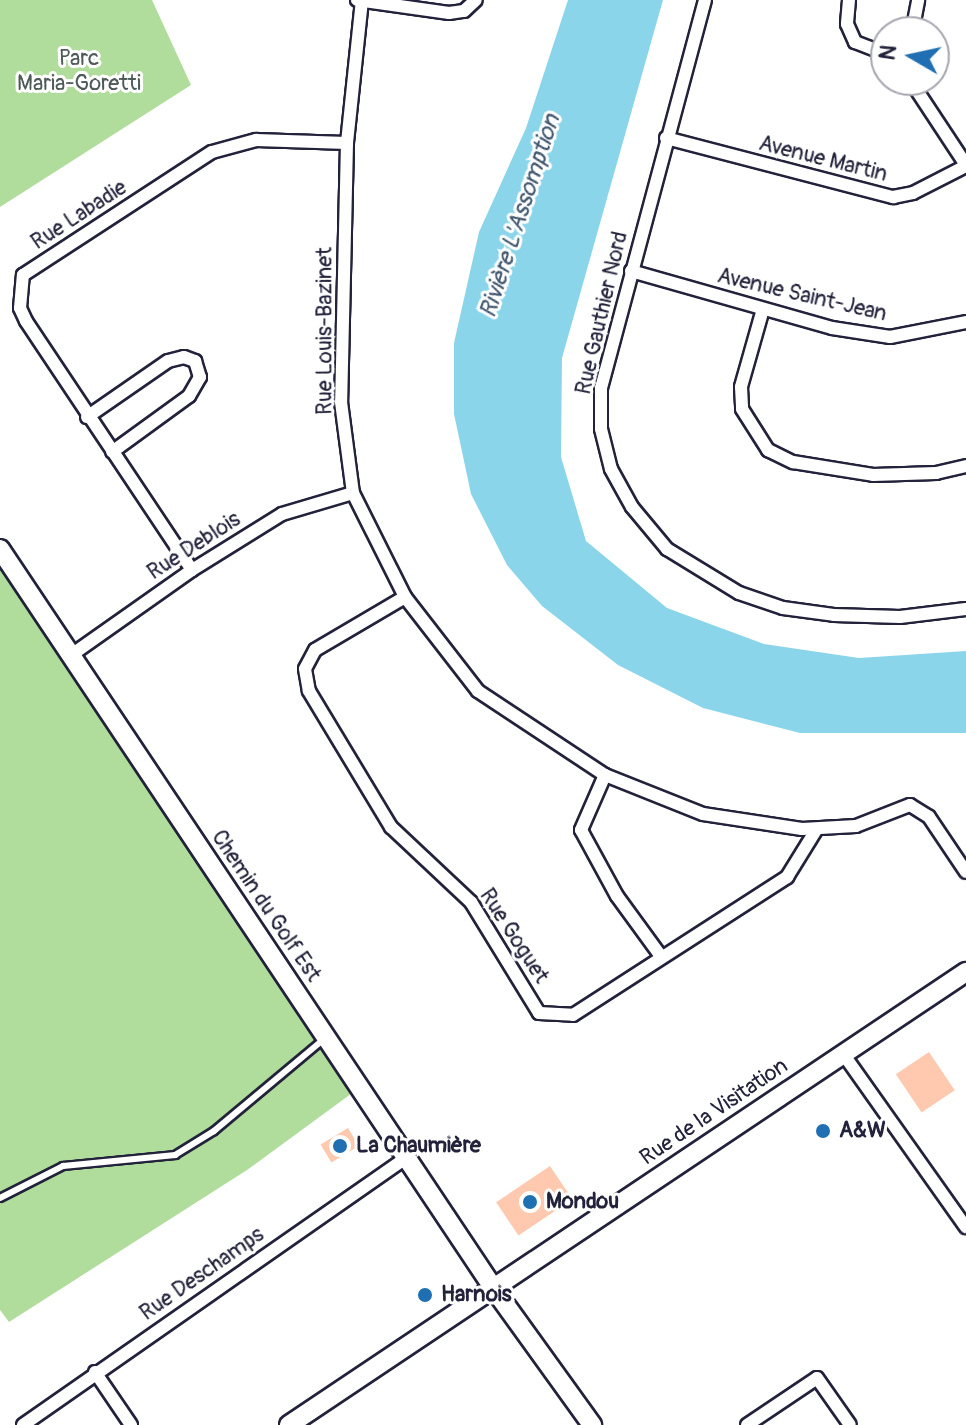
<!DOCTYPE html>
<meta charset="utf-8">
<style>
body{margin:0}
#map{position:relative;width:966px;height:1425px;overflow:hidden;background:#fff;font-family:Pangolin,sans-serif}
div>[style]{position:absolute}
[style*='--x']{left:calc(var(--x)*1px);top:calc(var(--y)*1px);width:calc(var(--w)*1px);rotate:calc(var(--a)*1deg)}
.green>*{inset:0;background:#b0dd9b}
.water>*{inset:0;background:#8bd5eb}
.building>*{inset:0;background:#fec9af;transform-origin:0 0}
.roads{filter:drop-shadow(2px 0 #22223b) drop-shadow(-2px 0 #22223b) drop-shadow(0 2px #22223b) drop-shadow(0 -2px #22223b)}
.lane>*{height:6px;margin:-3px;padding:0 3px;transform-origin:3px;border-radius:3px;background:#fff}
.street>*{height:12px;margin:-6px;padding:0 6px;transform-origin:6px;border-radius:6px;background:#fff}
.secondary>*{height:18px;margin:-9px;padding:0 9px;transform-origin:9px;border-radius:9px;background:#fff}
.dots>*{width:22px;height:22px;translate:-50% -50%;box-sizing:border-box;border:4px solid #fff;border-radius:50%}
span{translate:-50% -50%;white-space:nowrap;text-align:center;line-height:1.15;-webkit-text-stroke:6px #fff;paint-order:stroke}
.park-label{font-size:22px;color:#4d5a58}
.street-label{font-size:22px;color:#22223b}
.poi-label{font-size:22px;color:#22223b;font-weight:700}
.left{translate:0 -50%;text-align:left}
.water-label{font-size:24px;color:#425870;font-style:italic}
.north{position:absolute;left:870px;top:16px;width:80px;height:80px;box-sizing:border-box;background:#fff;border:2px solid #a7a7b1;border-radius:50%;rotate:279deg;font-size:22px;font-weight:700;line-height:32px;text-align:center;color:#22223b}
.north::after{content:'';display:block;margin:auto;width:28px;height:36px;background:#1f6fb2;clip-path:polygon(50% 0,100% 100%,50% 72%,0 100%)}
</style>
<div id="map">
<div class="green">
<div style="clip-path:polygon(0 0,152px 0,191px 85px,0 207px)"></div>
<div style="clip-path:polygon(0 543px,359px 1088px,247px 1170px,9px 1322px,0 1310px)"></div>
</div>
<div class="water">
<div style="clip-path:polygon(568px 0,663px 0,562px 358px,561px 457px,586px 541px,667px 608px,764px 644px,859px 658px,966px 651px,966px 733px,800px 733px,703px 708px,618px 665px,542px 606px,507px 565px,471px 494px,454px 414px,454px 343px,479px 232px,526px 128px)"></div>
</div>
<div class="building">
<div style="left:929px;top:1052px;width:46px;height:40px;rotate:56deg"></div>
<div style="left:348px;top:1128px;width:21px;height:32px;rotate:59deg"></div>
<div style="left:550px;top:1166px;width:40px;height:65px;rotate:56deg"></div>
</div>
<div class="roads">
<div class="lane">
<div style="--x:0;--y:1198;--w:71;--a:-26.9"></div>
<div style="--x:63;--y:1166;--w:113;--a:-5.6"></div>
<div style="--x:175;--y:1155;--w:46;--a:-31.6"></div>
<div style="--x:214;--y:1131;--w:142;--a:-39.9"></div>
</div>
<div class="street">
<div style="--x:357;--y:0;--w:93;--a:8"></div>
<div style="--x:449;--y:13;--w:15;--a:-8"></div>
<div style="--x:464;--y:11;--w:16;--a:-43"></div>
<div style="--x:362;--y:0;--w:144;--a:96"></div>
<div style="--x:347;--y:143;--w:259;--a:91.3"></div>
<div style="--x:341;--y:402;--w:92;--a:82.5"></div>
<div style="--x:353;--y:493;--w:116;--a:63.4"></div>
<div style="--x:405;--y:597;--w:119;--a:52.2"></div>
<div style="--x:478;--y:691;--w:152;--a:33.5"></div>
<div style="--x:605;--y:775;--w:105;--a:21.7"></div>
<div style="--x:703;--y:814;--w:100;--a:8.6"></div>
<div style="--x:802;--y:829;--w:54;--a:-3.2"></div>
<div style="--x:856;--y:826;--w:58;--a:-21.3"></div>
<div style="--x:910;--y:805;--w:22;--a:32"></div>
<div style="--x:929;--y:817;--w:66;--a:56.1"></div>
<div style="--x:705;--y:0;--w:402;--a:105"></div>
<div style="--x:601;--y:388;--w:41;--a:90"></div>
<div style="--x:601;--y:429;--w:41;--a:76"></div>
<div style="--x:611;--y:469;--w:43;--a:61.1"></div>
<div style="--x:632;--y:507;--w:55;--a:50.2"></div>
<div style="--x:667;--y:549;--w:84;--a:31.4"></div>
<div style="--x:739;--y:593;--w:46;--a:18.8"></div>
<div style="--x:783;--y:608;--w:51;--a:7.8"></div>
<div style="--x:834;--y:615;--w:66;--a:1.7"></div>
<div style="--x:900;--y:617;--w:66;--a:-6.9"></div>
<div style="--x:849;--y:0;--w:24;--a:95"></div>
<div style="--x:847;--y:24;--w:20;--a:66"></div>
<div style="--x:855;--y:42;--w:33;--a:21"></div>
<div style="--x:912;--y:32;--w:33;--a:-79"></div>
<div style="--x:910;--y:80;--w:102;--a:56.6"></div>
<div style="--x:666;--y:138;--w:235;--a:14.6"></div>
<div style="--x:893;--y:197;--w:20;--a:-11"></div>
<div style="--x:913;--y:193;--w:59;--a:-27"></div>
<div style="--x:631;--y:271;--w:209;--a:15.8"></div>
<div style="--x:832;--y:328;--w:59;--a:8.8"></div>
<div style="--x:890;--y:337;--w:77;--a:-11.2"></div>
<div style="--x:763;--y:309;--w:81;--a:105.8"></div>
<div style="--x:741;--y:387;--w:22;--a:87"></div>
<div style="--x:742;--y:409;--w:49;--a:57.6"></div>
<div style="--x:768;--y:450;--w:28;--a:26"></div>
<div style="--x:793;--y:462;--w:81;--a:9.2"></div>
<div style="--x:873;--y:475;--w:63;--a:-1.8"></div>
<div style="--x:936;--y:473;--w:31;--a:-13"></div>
<div style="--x:87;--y:417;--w:98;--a:-34.7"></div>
<div style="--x:168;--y:361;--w:16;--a:-14"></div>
<div style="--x:184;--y:357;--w:12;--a:20"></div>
<div style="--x:195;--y:361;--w:17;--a:73"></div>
<div style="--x:200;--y:377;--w:22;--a:120"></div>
<div style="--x:189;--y:396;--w:95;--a:144"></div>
<div style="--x:192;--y:570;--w:299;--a:-123.7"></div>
<div style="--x:26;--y:321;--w:14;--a:-115"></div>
<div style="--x:20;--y:308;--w:33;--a:-85"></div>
<div style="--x:23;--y:275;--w:225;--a:-33.1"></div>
<div style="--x:212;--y:152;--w:46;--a:-15.3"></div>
<div style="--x:256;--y:140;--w:91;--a:1.9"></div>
<div style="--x:405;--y:597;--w:104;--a:149.5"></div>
<div style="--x:315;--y:650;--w:21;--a:118"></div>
<div style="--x:305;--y:669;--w:22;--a:80"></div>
<div style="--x:309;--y:691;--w:159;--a:58.9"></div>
<div style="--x:391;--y:827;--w:110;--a:43.2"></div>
<div style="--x:471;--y:902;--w:130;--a:58.5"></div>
<div style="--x:539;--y:1013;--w:34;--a:3"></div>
<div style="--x:573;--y:1015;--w:255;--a:-32.8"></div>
<div style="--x:787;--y:877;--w:55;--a:-58.3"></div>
<div style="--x:70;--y:656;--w:149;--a:-35.2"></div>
<div style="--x:192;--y:570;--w:106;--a:-31.9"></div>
<div style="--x:282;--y:514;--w:74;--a:-16.5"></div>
<div style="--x:605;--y:775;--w:60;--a:113.6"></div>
<div style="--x:581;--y:830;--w:75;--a:61.4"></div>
<div style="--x:617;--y:896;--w:73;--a:53.9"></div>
<div style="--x:844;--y:1055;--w:211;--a:54.7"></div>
<div style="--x:95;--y:1372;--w:64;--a:55.8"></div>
<div style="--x:23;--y:1425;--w:467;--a:-34.9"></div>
<div style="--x:747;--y:1425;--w:84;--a:-33.9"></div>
<div style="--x:817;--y:1378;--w:57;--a:54.9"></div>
</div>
<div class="secondary">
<div style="--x:0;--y:549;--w:890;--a:56.27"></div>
<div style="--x:494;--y:1289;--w:168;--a:54.2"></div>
<div style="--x:289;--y:1425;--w:815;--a:-33.79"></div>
</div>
</div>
<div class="dots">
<div style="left:823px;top:1131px;background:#1f6fb2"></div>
<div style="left:340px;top:1146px;background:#1f6fb2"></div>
<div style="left:530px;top:1202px;background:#1f6fb2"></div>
<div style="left:425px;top:1295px;background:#1f6fb2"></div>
</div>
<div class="park-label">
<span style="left:79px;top:71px">Parc<br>Maria-Goretti</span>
</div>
<div class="street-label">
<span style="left:823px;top:159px;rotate:14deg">Avenue Martin</span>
<span style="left:79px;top:215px;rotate:-33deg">Rue Labadie</span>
<span style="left:802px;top:295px;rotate:13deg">Avenue Saint-Jean</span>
<span style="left:602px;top:313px;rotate:-77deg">Rue Gauthier Nord</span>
<span style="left:325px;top:331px;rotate:-90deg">Rue Louis-Bazinet</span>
<span style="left:194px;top:546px;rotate:-33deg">Rue Deblois</span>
<span style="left:266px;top:906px;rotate:56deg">Chemin du Golf Est</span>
<span style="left:514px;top:936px;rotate:57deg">Rue Goguet</span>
<span style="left:714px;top:1112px;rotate:-34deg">Rue de la Visitation</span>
<span style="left:202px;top:1274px;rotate:-35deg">Rue Deschamps</span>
</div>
<div class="poi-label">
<span class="left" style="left:839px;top:1131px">A&amp;W</span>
<span class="left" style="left:356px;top:1146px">La Chaumière</span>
<span class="left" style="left:546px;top:1202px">Mondou</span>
<span class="left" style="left:441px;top:1295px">Harnois</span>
</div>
<div class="water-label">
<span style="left:520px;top:216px;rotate:-72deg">Rivière L'Assomption</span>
</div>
<div class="north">N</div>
</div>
